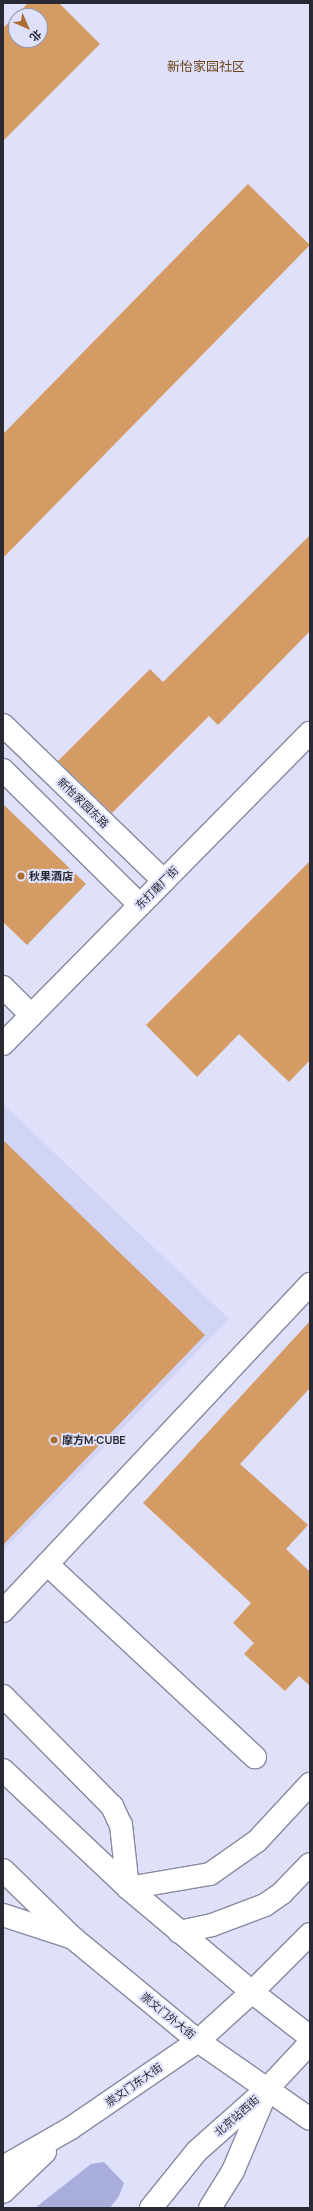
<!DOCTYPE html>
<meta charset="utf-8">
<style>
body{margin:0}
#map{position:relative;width:313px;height:2211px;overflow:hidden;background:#dfe1fa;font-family:Manrope,"Noto Sans SC",sans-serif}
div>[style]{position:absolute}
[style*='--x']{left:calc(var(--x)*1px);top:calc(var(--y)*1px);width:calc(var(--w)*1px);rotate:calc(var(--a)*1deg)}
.built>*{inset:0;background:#d1d4f4}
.green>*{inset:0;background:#a9addc}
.building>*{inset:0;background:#d49b64}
.roads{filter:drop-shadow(1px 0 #888aa0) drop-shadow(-1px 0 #888aa0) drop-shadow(0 1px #888aa0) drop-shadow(0 -1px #888aa0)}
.minor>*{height:22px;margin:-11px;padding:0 11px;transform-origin:11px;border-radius:11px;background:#fff}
.major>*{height:22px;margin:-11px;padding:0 11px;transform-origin:11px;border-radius:11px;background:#fff}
.dots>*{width:11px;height:11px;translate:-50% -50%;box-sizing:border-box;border:2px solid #dfe1fa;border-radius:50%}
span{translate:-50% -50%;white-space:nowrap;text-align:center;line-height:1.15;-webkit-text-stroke:4px #dfe1fa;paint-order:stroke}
.street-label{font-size:11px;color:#282932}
.poi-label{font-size:11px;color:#282932;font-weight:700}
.left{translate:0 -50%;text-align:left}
.quarter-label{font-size:13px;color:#6e451b}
.frame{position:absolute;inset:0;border:4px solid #282932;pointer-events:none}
.north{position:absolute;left:8px;top:8px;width:40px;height:40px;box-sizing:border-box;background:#dfe1fa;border:1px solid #9697aa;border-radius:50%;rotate:135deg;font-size:11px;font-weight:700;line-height:16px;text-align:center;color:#282932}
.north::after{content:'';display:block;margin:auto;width:14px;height:18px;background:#ab6f31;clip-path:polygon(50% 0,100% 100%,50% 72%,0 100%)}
</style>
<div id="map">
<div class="built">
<div style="clip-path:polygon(3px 1104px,229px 1319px,3px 1551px)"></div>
</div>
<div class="green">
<div style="clip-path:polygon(104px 2162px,124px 2183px,119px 2196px,110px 2208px,35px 2208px,91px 2164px)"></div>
</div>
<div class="building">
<div style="clip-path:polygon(evenodd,28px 3px,59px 3px,100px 44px,3px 141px,3px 28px,28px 3px,16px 16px,40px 16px,40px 40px,16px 40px,16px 16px)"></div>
<div style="clip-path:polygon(248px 184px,310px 245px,3px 558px,3px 434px)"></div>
<div style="clip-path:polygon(310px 535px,310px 631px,218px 725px,209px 716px,112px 813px,58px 761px,150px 669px,163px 682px)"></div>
<div style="clip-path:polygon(3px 804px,86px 884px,27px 945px,3px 922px)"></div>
<div style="clip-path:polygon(310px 861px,310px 1060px,289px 1082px,239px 1034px,197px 1077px,146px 1025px)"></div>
<div style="clip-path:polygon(3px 1140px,205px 1335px,3px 1545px)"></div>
<div style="clip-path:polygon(310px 1321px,310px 1388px,240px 1464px,308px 1525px,286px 1549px,310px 1572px,310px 1686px,299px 1676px,285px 1691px,244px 1654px,254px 1643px,233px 1623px,251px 1603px,143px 1503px)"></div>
</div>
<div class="roads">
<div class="minor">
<div style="--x:3;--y:725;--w:224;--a:44.1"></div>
<div style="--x:3;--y:770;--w:192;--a:44.6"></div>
<div style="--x:3;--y:987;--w:40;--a:45"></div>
<div style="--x:3;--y:1044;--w:437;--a:-45.4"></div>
<div style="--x:47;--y:1564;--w:284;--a:42.9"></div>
<div style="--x:3;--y:1611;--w:449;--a:-46.8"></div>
<div style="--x:3;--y:1696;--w:155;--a:45.3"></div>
<div style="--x:112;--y:1806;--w:21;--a:65"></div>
<div style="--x:121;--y:1825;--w:63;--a:83.7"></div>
<div style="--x:3;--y:1915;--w:74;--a:18.2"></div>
</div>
<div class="major">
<div style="--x:3;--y:1770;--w:172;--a:43.3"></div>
<div style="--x:128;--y:1888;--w:162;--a:40"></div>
<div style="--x:252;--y:1992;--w:73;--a:37.8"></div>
<div style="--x:3;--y:1870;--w:98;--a:44.2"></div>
<div style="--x:73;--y:1938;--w:162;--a:39.5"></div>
<div style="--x:198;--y:2041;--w:136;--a:34.9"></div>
<div style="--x:128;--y:1888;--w:83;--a:-9.7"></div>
<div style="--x:210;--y:1874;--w:57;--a:-35.1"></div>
<div style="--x:257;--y:1841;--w:78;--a:-47.1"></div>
<div style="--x:179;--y:1932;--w:34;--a:-12"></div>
<div style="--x:212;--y:1925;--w:57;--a:-20.7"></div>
<div style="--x:265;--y:1905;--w:21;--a:-35"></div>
<div style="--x:282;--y:1893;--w:40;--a:-46"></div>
<div style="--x:3;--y:2167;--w:78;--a:-29.8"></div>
<div style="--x:71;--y:2128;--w:154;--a:-34.4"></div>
<div style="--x:198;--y:2041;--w:73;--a:-42.2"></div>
<div style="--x:252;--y:1992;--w:82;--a:-45"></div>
<div style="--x:3;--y:2192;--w:58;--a:-43.6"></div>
<div style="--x:151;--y:2208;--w:73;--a:-51.1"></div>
<div style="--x:197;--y:2151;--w:95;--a:-41.6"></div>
<div style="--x:268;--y:2088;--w:62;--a:-47"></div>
<div style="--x:210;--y:2208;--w:44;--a:-58.1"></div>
<div style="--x:233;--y:2171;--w:85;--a:-67.1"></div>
</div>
</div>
<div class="dots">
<div style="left:21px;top:876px;background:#ab6f31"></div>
<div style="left:54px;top:1440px;background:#ab6f31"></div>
</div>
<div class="street-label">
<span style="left:83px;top:803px;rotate:44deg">新怡家园东路</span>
<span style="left:157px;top:888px;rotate:-45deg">东打磨厂街</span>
<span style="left:168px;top:2016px;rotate:39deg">崇文门外大街</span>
<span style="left:134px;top:2085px;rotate:-35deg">崇文门东大街</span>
<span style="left:237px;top:2116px;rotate:-41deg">北京站西街</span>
</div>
<div class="poi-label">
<span class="left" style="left:29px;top:876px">秋果酒店</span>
<span class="left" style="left:62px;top:1440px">摩方M·CUBE</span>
</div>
<div class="quarter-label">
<span style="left:206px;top:66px">新怡家园社区</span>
</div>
<div class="frame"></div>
<div class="north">北</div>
</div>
